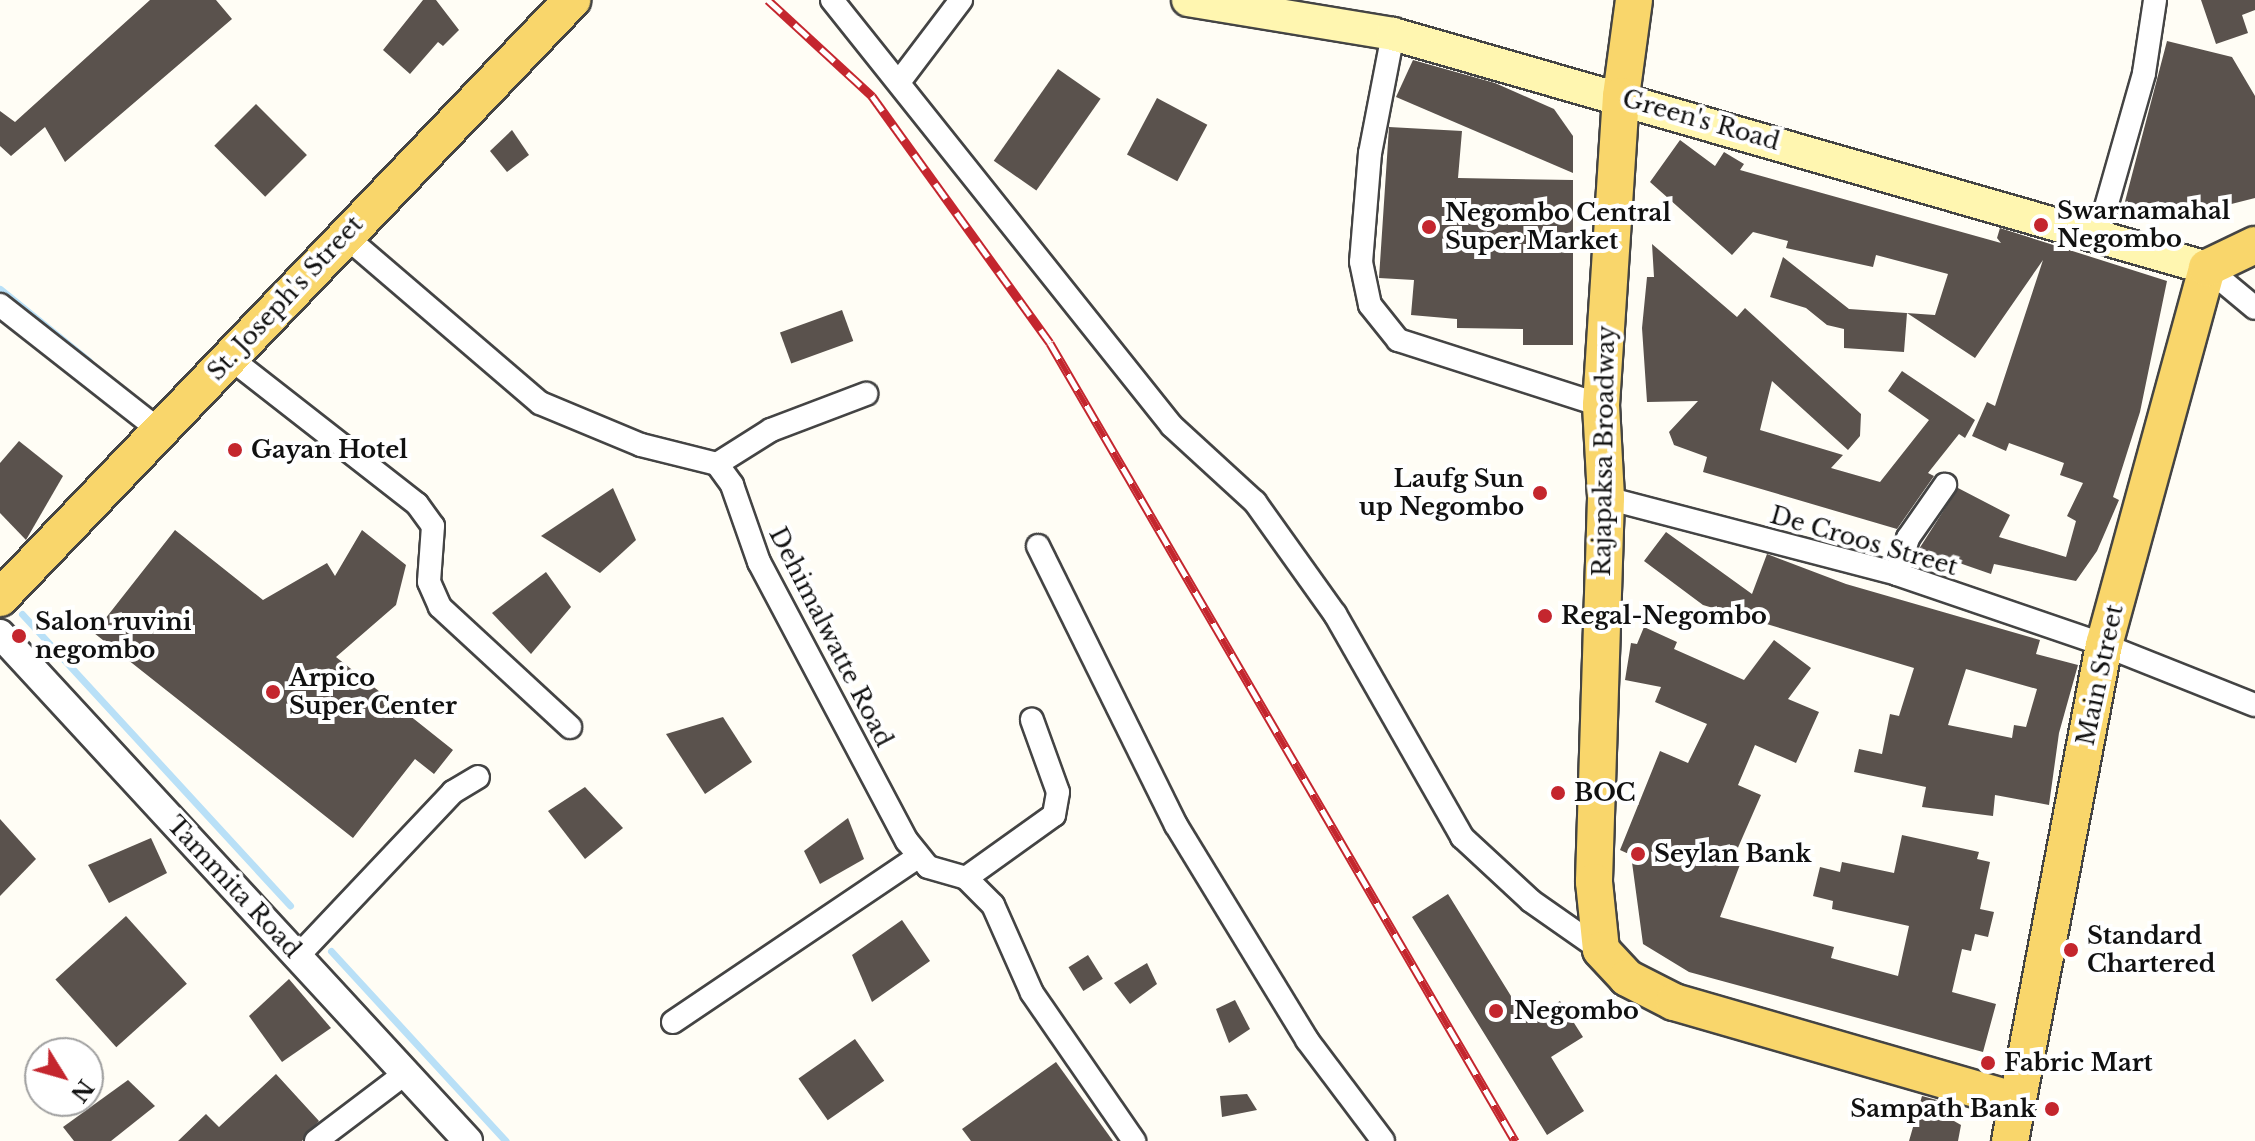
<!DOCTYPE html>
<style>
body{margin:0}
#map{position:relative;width:2255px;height:1141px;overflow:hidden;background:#fffdf5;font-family:"Libre Baskerville",serif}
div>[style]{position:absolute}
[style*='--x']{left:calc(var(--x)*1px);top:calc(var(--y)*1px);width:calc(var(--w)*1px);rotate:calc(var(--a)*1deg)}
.stream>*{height:7px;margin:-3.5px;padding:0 3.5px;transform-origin:3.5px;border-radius:3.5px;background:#b9e0f7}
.building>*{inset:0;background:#5a524d;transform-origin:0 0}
.roads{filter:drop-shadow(2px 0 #444) drop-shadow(-2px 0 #444) drop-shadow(0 2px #444) drop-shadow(0 -2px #444)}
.minor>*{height:22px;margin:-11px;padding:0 11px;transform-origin:11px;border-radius:11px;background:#fff}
.tertiary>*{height:28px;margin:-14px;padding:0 14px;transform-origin:14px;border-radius:14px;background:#fff}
.secondary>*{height:32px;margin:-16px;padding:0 16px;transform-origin:16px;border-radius:16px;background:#fff6b0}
.primary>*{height:36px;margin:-18px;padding:0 18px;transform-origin:18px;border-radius:18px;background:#f9d66b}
.rail>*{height:9px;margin-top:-4.5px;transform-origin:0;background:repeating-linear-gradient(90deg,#fff 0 18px,#c4262e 0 36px);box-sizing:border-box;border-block:2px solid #c4262e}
.dots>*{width:22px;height:22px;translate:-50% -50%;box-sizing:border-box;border:4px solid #fff;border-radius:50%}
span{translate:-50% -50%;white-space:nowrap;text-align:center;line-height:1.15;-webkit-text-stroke:8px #fff;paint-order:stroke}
.street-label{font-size:24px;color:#111}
.poi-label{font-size:24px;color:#111;font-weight:700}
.left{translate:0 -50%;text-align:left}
.right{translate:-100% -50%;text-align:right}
.north{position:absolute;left:24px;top:1037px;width:80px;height:80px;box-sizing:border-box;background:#fff;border:2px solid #a0a0a0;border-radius:50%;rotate:127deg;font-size:22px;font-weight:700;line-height:32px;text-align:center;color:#111}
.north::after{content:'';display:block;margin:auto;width:28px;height:36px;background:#c4262e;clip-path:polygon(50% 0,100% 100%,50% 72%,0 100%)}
</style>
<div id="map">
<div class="stream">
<div style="--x:0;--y:289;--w:114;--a:39"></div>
<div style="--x:22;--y:614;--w:396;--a:47.4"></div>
<div style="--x:331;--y:951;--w:258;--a:47.4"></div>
</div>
<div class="building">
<div style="clip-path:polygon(150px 0,216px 0,232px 19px,65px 162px,45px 127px,11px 156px,0 146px,0 111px,15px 122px)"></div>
<div style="clip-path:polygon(423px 0,436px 0,459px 30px,443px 46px,438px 42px,410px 74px,383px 50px)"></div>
<div style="clip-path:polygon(2201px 0,2255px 0,2255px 10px,2242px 15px,2248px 33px,2216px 44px)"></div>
<div style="clip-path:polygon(2167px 41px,2232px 57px,2255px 96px,2255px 198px,2188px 215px,2188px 220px,2122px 213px)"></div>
<div style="clip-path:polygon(1413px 60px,1495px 83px,1554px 109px,1573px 136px,1573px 173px,1396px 97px)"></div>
<div style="left:1058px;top:69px;width:52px;height:112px;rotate:35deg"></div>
<div style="left:1157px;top:98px;width:57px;height:64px;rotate:28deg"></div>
<div style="left:256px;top:104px;width:72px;height:59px;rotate:45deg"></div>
<div style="clip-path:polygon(1389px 127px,1462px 131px,1458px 178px,1573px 180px,1573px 345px,1523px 345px,1523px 329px,1457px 328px,1457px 319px,1411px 315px,1414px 280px,1379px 278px)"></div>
<div style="clip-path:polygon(512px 130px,529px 155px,507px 172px,490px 151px)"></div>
<div style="clip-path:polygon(1680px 140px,1715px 166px,1724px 152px,1744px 164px,1740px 170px,2001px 243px,1997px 238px,2000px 228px,2167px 281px,2140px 412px,2113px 497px,2119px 500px,2097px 551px,2076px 581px,1994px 564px,1991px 574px,1919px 549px,1958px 488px,2010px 515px,1999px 537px,2066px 557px,2076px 521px,2067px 516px,2083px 483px,2060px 475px,2064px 463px,2009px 443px,2006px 451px,1972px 436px,1987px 402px,1995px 406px,2043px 260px,1975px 358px,1907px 313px,1904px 352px,1844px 348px,1844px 329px,1827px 325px,1806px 308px,1770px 297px,1783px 257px,1849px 309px,1935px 315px,1948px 274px,1876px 255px,1873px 267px,1786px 248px,1788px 241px,1753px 232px,1732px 255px,1650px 182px)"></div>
<div style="clip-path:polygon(1652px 244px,1737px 317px,1745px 308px,1861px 414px,1860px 436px,1848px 450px,1772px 381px,1760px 430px,1843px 455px,1831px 468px,1880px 482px,1929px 420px,1888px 391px,1902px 371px,1975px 420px,1965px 438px,1959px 434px,1928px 473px,1934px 476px,1897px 529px,1703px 472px,1707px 457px,1674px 445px,1669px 432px,1698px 401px,1647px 402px,1642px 328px,1647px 277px,1654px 277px)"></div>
<div style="left:842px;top:310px;width:33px;height:66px;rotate:70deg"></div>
<div style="clip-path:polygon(19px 441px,63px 476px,26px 540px,0 513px,0 463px)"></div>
<div style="clip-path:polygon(613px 488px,636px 540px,600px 573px,541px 536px)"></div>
<div style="clip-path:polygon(175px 530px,263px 600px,327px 563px,335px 576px,362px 530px,406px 565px,396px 605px,336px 657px,453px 750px,434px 774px,415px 759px,353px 838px,94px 633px)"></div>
<div style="clip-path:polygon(evenodd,1666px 532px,1752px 594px,1767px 554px,1846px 584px,2040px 640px,2036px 654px,2078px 665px,2059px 733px,2049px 805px,1995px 795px,1993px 816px,1922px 807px,1926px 787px,1854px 772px,1859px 749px,1882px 754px,1890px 714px,1899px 716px,1914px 668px,1703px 605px,1644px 561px,1666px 532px,1966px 669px,2037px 689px,2026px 727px,2014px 725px,2012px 738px,1948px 725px,1966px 669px)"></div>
<div style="clip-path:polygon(546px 572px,571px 607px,531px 654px,492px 613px)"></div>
<div style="clip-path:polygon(1644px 627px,1677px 642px,1674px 649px,1744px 680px,1774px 640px,1811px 668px,1788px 699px,1819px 712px,1796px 763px,1755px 745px,1738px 785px,1761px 795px,1733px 859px,1741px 862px,1720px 917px,1834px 947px,1831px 958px,1898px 976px,1909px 926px,1832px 909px,1833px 901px,1813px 896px,1820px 867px,1840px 872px,1842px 862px,1894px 873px,1902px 835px,1979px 852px,1977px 859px,1990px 862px,1980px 909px,1994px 912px,1988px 937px,1975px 934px,1971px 951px,1962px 949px,1952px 992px,1996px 1004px,1983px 1052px,1689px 972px,1643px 944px,1631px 855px,1620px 850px,1660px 751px,1688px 763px,1707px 724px,1655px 702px,1661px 687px,1625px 680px,1631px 643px,1637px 644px)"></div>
<div style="clip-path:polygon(723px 717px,752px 762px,705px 794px,666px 734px)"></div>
<div style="clip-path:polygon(585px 787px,623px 828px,585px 859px,548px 811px)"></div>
<div style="clip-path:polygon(848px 818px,864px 859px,820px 884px,804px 851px)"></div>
<div style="clip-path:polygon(0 819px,36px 859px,0 896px)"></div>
<div style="clip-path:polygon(151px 838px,167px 873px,109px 903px,88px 865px)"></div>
<div style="clip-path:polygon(1448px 894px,1527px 1022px,1560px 1001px,1583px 1037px,1551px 1057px,1584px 1111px,1547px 1135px,1412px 917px)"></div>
<div style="left:126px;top:916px;width:91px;height:95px;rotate:48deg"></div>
<div style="clip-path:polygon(902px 920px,930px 961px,872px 1002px,852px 955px)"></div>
<div style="left:1088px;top:955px;width:28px;height:23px;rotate:58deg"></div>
<div style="clip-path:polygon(1147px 963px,1157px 984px,1130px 1004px,1114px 983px)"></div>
<div style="clip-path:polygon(289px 979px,331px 1028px,282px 1062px,249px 1016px)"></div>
<div style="clip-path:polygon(1235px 1000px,1250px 1029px,1229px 1043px,1216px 1009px)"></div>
<div style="left:855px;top:1039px;width:51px;height:69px;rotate:55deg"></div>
<div style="clip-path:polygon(1056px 1062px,1113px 1141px,971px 1141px,962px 1129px)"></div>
<div style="clip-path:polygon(276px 1074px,319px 1121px,302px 1141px,178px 1141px,206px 1114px,219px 1127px)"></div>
<div style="clip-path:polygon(128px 1080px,155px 1106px,111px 1141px,74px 1141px,63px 1127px)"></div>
<div style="clip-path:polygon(1247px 1094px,1257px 1110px,1222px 1117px,1220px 1096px)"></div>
<div style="clip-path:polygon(1922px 1096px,1959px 1106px,1954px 1121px,1961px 1125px,1958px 1141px,1909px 1141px)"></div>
</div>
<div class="roads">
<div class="minor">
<div style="--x:832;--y:0;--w:545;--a:51.41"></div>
<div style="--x:1172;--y:426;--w:113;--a:42.5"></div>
<div style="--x:1255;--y:502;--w:138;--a:54.5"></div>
<div style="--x:1335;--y:614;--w:257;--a:60.3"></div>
<div style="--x:1462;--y:837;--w:94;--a:42.8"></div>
<div style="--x:1531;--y:901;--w:85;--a:35"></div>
<div style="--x:1393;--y:34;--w:121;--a:100.9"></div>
<div style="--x:1370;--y:153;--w:109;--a:94.7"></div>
<div style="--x:1361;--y:262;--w:44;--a:78.2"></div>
<div style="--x:1370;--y:305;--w:45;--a:51.3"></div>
<div style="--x:1398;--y:340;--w:213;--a:17.8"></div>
<div style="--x:899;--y:82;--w:103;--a:-52.9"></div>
<div style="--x:344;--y:235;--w:258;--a:40.6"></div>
<div style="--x:540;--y:403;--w:109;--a:22.6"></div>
<div style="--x:641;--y:445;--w:78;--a:14"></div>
<div style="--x:717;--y:464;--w:26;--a:54"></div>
<div style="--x:732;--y:485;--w:82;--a:70.7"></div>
<div style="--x:759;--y:562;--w:316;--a:62.1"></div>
<div style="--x:907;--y:841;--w:33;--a:51"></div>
<div style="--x:928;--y:867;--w:40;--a:16"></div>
<div style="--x:966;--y:878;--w:38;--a:45"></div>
<div style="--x:993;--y:905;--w:96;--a:66.1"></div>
<div style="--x:1032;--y:993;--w:180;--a:55.4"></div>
<div style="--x:2098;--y:235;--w:168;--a:-74.1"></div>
<div style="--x:2144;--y:73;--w:74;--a:-81.4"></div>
<div style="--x:2207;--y:268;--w:62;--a:39.8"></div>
<div style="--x:0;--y:305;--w:204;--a:38.2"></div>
<div style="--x:230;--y:358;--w:237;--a:38"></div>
<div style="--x:417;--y:504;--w:27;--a:54"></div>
<div style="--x:433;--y:526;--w:56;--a:94.1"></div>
<div style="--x:429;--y:582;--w:27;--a:66"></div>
<div style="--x:440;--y:607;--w:177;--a:42.7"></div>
<div style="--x:717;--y:464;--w:64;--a:-32.2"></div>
<div style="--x:771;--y:430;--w:102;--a:-20.8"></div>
<div style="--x:1606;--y:498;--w:301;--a:14.6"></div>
<div style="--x:1897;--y:574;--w:219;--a:18.9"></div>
<div style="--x:2104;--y:645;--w:162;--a:21.7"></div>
<div style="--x:1038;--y:546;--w:311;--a:63.7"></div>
<div style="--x:1176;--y:825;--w:252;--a:58.6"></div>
<div style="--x:1307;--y:1040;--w:126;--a:53"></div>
<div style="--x:1897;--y:574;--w:38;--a:-73"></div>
<div style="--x:1908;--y:538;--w:65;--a:-55.1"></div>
<div style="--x:966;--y:878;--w:108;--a:-35.6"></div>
<div style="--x:1054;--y:815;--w:23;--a:-80"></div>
<div style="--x:1058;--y:792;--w:77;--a:-109.9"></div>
<div style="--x:298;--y:956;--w:226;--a:-46.6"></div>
<div style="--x:453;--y:792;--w:29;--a:-31"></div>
<div style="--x:673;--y:1022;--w:295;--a:-34"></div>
<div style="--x:316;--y:1141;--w:113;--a:-37.1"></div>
</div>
<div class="tertiary">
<div style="--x:0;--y:634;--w:690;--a:47.29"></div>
</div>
<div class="secondary">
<div style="--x:1188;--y:0;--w:208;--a:9.4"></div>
<div style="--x:1393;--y:34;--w:847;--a:16.04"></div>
</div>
<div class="primary">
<div style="--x:1634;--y:0;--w:97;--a:97.7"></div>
<div style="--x:1621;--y:96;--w:310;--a:93.7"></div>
<div style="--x:1601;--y:405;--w:93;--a:86.9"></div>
<div style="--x:1606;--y:498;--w:384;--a:91.8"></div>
<div style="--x:1594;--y:882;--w:68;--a:84.1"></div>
<div style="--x:1601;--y:950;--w:38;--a:47"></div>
<div style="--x:1627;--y:978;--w:53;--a:27.1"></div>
<div style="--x:1674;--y:1002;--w:356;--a:16.1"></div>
<div style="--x:0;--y:598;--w:828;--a:-46.27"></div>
<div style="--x:2010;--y:1141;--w:505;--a:-79.27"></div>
<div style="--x:2104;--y:645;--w:391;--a:-74.7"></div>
<div style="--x:2207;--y:268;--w:53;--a:-25.6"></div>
</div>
</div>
<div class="rail">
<div style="--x:768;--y:0;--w:142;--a:42.7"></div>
<div style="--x:872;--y:96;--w:304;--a:54.2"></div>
<div style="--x:1050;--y:343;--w:924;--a:59.77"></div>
</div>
<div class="dots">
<div style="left:2041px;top:225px;background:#c4262e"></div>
<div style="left:1429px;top:227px;background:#c4262e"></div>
<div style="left:235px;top:450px;background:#c4262e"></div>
<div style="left:1540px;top:493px;background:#c4262e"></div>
<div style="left:1545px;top:616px;background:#c4262e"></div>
<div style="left:19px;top:636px;background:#c4262e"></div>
<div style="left:273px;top:692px;background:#c4262e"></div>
<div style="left:1558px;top:793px;background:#c4262e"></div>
<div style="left:1638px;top:854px;background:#c4262e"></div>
<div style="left:2071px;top:950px;background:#c4262e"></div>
<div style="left:1496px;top:1011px;background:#c4262e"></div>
<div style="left:1988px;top:1063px;background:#c4262e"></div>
<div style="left:2052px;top:1109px;background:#c4262e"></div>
</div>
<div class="street-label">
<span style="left:1701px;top:120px;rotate:16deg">Green's Road</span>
<span style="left:285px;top:298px;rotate:-47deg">St. Joseph's Street</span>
<span style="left:1604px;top:451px;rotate:-89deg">Rajapaksa Broadway</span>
<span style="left:1864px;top:541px;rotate:16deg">De Croos Street</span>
<span style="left:831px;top:637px;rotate:63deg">Dehimalwatte Road</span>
<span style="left:2100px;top:675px;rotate:-78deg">Main Street</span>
<span style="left:234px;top:887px;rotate:47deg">Tammita Road</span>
</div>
<div class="poi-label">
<span class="left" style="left:2057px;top:225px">Swarnamahal<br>Negombo</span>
<span class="left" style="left:1445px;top:227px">Negombo Central<br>Super Market</span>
<span class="left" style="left:251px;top:450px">Gayan Hotel</span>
<span class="right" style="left:1524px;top:493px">Laufg Sun<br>up Negombo</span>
<span class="left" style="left:1561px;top:616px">Regal-Negombo</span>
<span class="left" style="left:35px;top:636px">Salon ruvini<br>negombo</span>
<span class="left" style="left:289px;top:692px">Arpico<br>Super Center</span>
<span class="left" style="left:1574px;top:793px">BOC</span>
<span class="left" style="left:1654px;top:854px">Seylan Bank</span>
<span class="left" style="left:2087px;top:950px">Standard<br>Chartered</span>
<span class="left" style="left:1514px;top:1011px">Negombo</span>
<span class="left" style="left:2004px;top:1063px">Fabric Mart</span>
<span class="right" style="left:2036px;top:1109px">Sampath Bank</span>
</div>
<div class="north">N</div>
</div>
